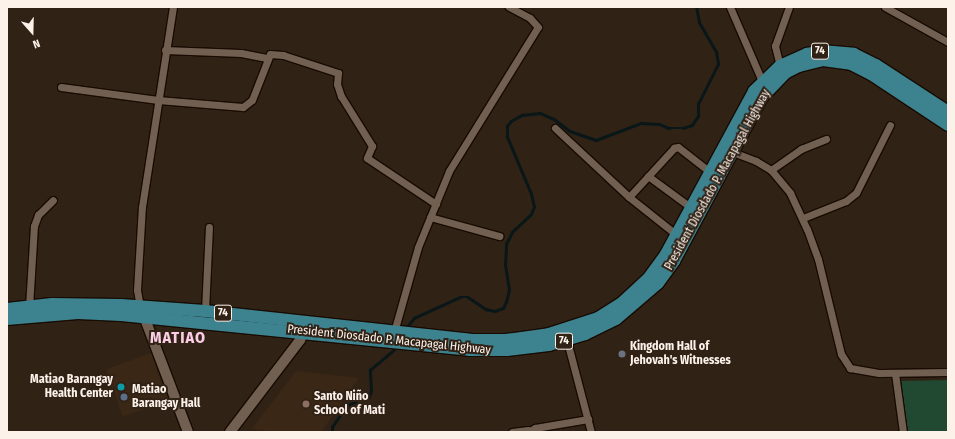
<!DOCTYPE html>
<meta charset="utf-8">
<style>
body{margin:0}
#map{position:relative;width:955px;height:439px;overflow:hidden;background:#312216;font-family:"Fira Sans Condensed",sans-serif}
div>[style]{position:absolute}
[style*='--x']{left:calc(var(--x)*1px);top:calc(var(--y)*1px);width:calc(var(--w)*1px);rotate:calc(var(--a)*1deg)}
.built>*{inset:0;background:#3b2716;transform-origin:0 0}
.green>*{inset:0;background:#214830}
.stream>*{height:2.5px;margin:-1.25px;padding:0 1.25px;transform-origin:1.25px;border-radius:1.25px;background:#091718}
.roads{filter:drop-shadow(1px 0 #180b02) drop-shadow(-1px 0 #180b02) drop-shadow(0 1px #180b02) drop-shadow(0 -1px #180b02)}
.street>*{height:7px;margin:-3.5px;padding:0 3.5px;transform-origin:3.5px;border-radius:3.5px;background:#716051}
.secondary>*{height:10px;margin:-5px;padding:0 5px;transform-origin:5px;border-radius:5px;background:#716051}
.primary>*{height:12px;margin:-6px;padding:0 6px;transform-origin:6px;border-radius:6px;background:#3d828f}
.dots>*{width:11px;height:11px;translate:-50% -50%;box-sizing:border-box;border:2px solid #312216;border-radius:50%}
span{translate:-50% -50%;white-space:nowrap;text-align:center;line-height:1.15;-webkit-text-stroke:4px #312216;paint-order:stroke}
.shield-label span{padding:1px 3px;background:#312216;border:1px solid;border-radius:3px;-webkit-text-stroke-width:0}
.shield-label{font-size:11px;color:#fcf2ea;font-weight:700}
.street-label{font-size:12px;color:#fcf2ea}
.poi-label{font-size:12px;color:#fcf2ea;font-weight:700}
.left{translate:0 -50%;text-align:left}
.right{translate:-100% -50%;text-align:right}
.district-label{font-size:16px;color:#fccee5;font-weight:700;letter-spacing:1px}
.frame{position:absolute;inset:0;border:8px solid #fcf2ea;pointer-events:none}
.north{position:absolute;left:12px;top:12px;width:40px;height:40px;-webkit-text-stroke:3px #312216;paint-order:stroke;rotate:160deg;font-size:11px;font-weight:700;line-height:16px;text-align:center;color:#fcf2ea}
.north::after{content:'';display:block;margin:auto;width:14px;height:18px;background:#fcf2ea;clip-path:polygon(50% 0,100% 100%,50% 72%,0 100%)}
</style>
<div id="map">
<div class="built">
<div style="left:151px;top:353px;width:50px;height:48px;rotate:70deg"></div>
<div style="clip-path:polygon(296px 371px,359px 378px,321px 432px,273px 432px,252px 429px)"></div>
</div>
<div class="green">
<div style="clip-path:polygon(948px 380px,948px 432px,908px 432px,901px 381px)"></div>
</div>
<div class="stream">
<div style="--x:406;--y:328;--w:13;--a:-51"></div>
<div style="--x:414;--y:318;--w:51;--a:-24.5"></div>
<div style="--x:460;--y:297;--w:8;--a:0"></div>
<div style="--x:468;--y:297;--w:22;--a:34"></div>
<div style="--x:486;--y:309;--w:9;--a:13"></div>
<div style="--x:495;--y:311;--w:9;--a:-21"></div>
<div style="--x:503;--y:308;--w:7;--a:-63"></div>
<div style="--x:506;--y:302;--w:12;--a:-76"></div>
<div style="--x:509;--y:290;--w:24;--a:-99"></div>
<div style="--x:505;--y:266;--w:22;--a:-87"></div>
<div style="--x:506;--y:244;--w:13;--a:-63"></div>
<div style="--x:512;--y:232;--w:26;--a:-43"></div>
<div style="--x:531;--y:214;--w:8;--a:-67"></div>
<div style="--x:534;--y:207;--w:13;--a:-103"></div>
<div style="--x:531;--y:194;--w:62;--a:-112.8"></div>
<div style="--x:507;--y:137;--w:11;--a:-90"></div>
<div style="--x:507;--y:126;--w:6;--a:-51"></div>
<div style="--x:511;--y:121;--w:13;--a:-29"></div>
<div style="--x:522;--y:115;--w:18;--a:-6"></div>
<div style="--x:540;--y:113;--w:15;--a:23"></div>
<div style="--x:554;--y:119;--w:20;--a:37"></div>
<div style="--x:570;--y:131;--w:28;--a:19"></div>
<div style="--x:596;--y:140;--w:48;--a:-20.7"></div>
<div style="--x:641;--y:123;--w:18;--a:3"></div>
<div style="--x:659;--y:124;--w:11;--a:22"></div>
<div style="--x:669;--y:128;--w:14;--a:0"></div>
<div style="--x:683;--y:128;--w:9;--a:-18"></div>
<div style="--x:692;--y:125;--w:11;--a:-56"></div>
<div style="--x:698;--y:116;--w:12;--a:-90"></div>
<div style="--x:698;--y:104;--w:45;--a:-63.4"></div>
<div style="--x:718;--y:64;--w:12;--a:-99"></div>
<div style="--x:716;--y:52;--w:34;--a:-120"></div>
<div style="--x:699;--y:22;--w:15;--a:-101"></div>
<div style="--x:332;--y:432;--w:5;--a:-90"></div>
<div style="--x:332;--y:427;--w:27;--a:-56"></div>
<div style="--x:347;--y:405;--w:23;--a:-20"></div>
<div style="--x:369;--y:397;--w:6;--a:-72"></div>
<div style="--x:371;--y:391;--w:21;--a:-93"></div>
<div style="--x:370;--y:370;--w:31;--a:-40"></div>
</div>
<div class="roads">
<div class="street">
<div style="--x:730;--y:7;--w:81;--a:66.6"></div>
<div style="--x:885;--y:7;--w:72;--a:29.1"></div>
<div style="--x:165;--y:50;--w:76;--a:2.3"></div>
<div style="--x:241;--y:53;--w:26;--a:11"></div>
<div style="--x:780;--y:66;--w:21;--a:-104"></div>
<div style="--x:775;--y:46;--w:41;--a:-70.3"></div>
<div style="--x:61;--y:87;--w:98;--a:7.6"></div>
<div style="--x:158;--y:100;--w:85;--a:4.7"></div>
<div style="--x:243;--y:107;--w:11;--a:-38"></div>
<div style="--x:252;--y:100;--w:49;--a:-68.6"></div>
<div style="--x:270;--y:54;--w:13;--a:4"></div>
<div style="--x:283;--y:55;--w:58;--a:18.1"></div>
<div style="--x:338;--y:73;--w:11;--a:95"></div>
<div style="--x:337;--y:84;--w:13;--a:72"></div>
<div style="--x:341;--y:96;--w:59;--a:58.2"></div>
<div style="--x:372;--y:146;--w:13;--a:113"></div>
<div style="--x:367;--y:158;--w:83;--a:33.7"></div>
<div style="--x:555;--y:128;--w:101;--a:43"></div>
<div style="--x:629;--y:197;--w:61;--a:38.4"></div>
<div style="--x:730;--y:151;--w:28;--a:21"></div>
<div style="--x:756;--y:161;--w:17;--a:31"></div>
<div style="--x:771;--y:170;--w:30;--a:50"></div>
<div style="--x:790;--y:193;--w:40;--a:65"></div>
<div style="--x:807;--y:229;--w:32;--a:70"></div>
<div style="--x:818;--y:259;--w:98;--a:76.4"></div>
<div style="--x:841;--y:354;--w:17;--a:57"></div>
<div style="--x:850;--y:368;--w:29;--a:10"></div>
<div style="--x:879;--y:373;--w:69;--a:-0.8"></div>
<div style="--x:771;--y:170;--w:37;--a:-35"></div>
<div style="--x:801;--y:149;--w:27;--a:-22"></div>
<div style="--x:648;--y:176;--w:56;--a:36.3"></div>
<div style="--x:629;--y:197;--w:67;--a:-47.4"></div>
<div style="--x:674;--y:148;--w:4;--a:-14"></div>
<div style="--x:678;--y:147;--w:41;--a:38"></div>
<div style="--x:430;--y:217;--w:72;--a:15.4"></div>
<div style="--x:803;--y:218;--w:46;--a:-21.6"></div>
<div style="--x:846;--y:201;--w:13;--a:-39"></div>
<div style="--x:856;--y:193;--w:76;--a:-63.4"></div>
<div style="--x:29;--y:307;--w:81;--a:-86.5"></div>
<div style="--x:34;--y:226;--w:12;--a:-70"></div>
<div style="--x:38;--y:215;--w:21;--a:-45"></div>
<div style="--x:140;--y:307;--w:17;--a:-100"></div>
<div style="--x:137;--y:290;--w:83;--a:-86.6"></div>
<div style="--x:142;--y:207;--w:202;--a:-81.2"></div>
<div style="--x:205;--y:311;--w:84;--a:-87.3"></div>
<div style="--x:394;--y:332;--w:88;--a:-74.2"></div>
<div style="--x:418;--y:247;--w:82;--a:-67.8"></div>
<div style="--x:449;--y:171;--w:169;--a:-58.3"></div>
<div style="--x:538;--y:27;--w:12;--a:-132"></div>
<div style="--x:530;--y:18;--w:24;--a:-152"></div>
<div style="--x:566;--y:337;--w:98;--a:75.3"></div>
<div style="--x:895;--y:373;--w:60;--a:82.3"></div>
<div style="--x:512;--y:432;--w:16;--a:-7"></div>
<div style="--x:528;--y:432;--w:8;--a:-30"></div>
<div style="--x:535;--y:428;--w:54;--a:-9.6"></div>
</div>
<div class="secondary">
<div style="--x:142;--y:311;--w:129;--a:69.2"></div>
<div style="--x:230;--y:432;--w:116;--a:-52.7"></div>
<div style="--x:300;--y:340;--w:14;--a:-69"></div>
</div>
<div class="primary">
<div style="--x:7;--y:309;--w:45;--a:-6.3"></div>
<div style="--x:52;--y:304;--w:69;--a:0.8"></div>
<div style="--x:121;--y:305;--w:84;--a:4.1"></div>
<div style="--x:205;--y:311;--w:267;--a:6.2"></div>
<div style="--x:470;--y:340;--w:36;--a:0"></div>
<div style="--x:506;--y:340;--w:43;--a:-7.9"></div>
<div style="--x:549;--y:334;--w:52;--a:-18.1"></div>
<div style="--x:598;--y:318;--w:28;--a:-32"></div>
<div style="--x:622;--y:303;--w:35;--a:-43"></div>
<div style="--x:648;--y:279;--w:31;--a:-54"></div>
<div style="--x:666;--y:254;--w:185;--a:-61.6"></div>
<div style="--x:754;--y:91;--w:36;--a:-44"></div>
<div style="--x:780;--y:66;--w:30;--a:-24"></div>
<div style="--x:807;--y:54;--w:15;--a:-11"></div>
<div style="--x:822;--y:51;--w:32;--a:5"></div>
<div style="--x:854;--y:54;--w:25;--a:27"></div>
<div style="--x:876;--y:65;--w:86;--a:33.1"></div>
<div style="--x:7;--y:319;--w:71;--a:-4.8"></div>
<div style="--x:78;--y:313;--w:43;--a:2.7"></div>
<div style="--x:121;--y:315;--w:350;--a:5.7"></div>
<div style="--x:469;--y:350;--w:38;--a:0"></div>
<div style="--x:507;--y:350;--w:42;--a:-6.8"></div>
<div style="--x:549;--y:345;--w:38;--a:-17"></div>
<div style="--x:585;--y:334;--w:34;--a:-26"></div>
<div style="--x:616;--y:319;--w:55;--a:-40.6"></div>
<div style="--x:658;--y:283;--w:27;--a:-54"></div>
<div style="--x:674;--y:261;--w:186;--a:-61.8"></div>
<div style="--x:762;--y:97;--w:33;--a:-46"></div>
<div style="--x:785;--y:73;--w:16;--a:-27"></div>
<div style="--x:799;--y:66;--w:25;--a:-14"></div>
<div style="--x:823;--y:60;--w:28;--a:8"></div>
<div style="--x:851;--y:64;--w:22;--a:27"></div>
<div style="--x:871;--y:74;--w:92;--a:33.5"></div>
</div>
</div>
<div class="dots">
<div style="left:622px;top:354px;background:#6b7280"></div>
<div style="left:121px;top:387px;background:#0f9aa8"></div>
<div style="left:124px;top:397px;background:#5c6f8a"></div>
<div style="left:306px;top:404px;background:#8d6e63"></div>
</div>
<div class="shield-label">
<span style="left:820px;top:51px">74</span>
<span style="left:223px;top:313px">74</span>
<span style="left:564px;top:341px">74</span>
</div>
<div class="street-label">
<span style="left:718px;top:180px;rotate:-61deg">President Diosdado P. Macapagal Highway</span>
<span style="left:389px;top:340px;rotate:6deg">President Diosdado P. Macapagal Highway</span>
</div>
<div class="poi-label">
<span class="left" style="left:630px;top:354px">Kingdom Hall of<br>Jehovah's Witnesses</span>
<span class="right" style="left:113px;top:387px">Matiao Barangay<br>Health Center</span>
<span class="left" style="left:132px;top:397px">Matiao<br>Barangay Hall</span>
<span class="left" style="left:314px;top:404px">Santo Niño<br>School of Mati</span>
</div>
<div class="district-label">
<span style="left:178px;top:338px">MATIAO</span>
</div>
<div class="frame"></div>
<div class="north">N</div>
</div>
